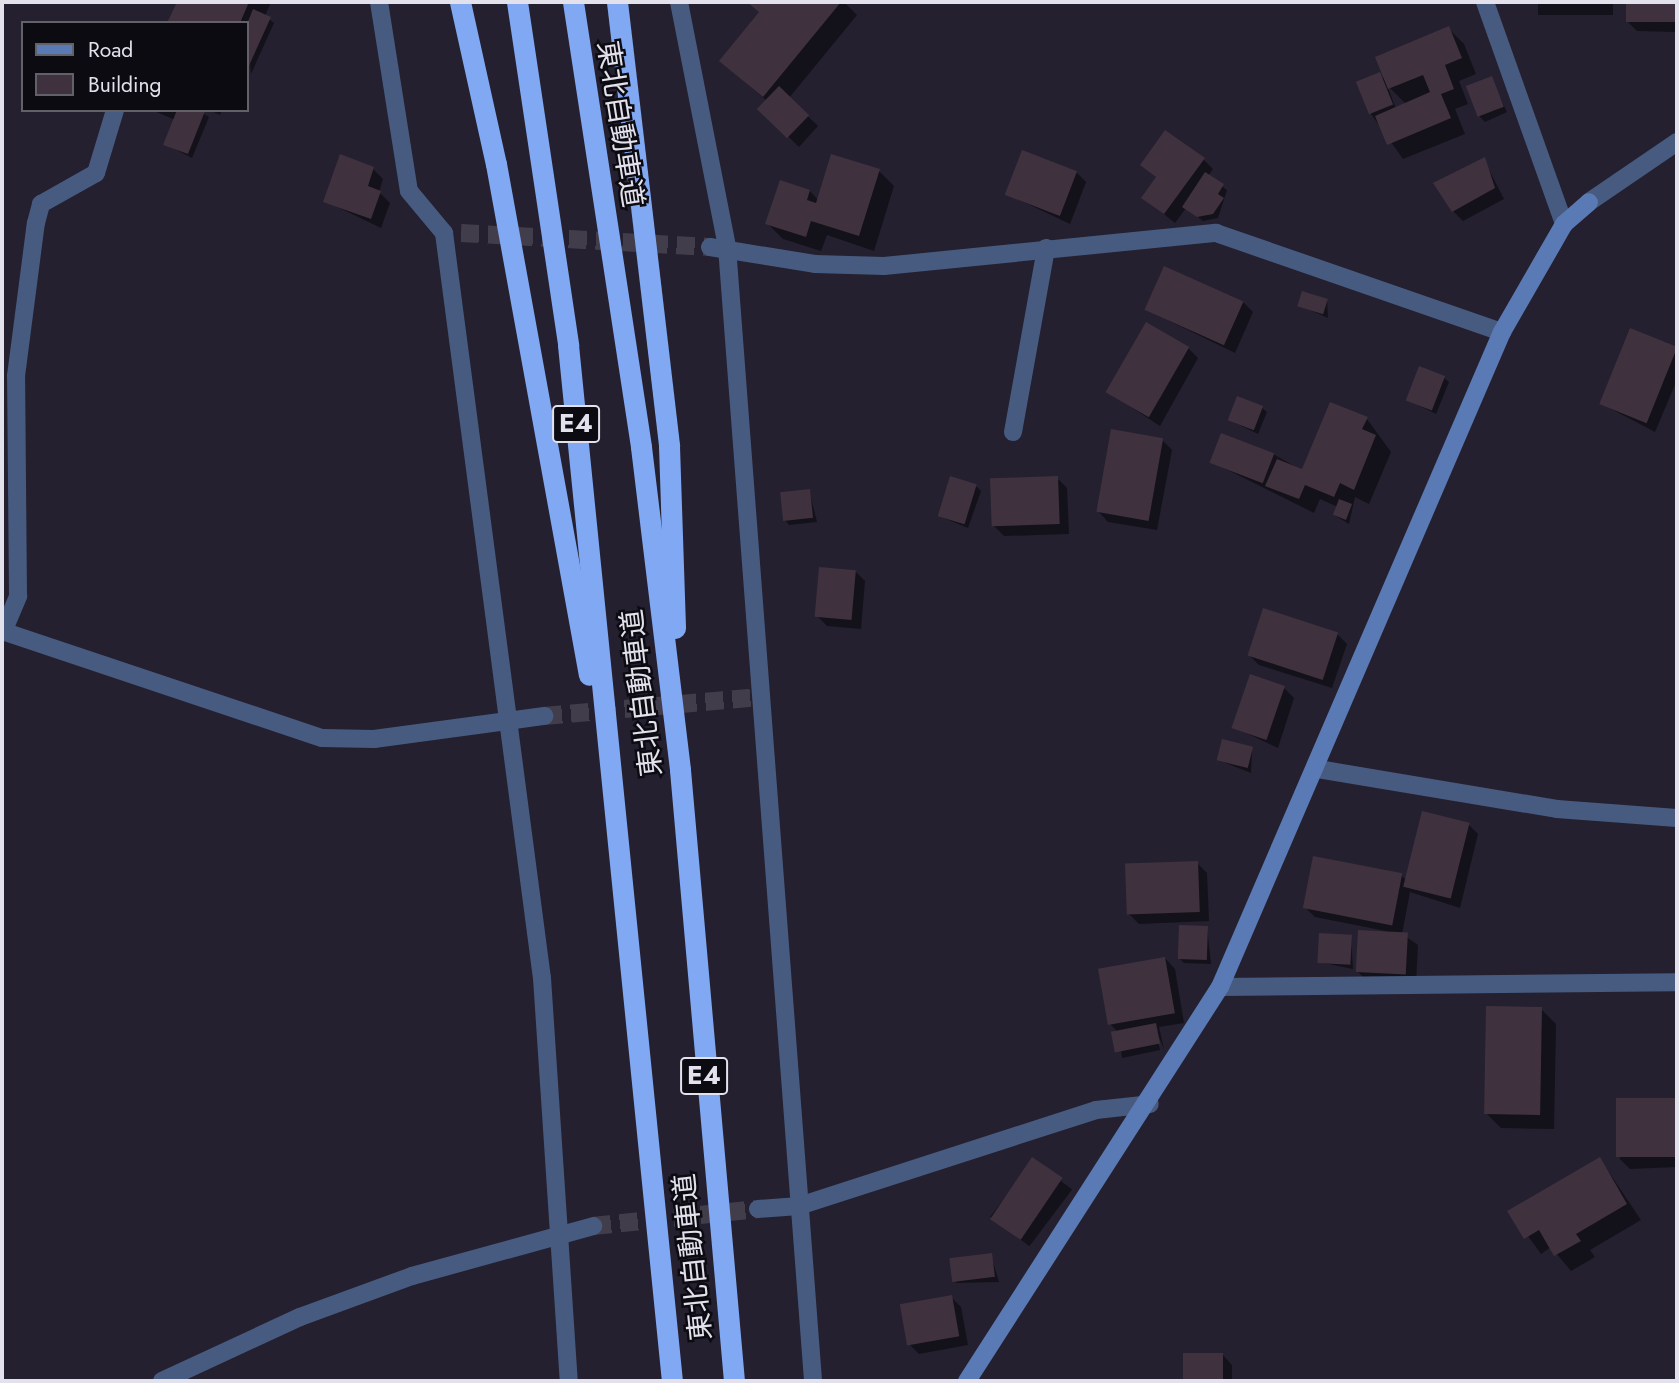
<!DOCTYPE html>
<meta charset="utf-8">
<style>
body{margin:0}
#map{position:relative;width:1679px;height:1383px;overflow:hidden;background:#24202f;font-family:Jost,"Noto Sans JP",sans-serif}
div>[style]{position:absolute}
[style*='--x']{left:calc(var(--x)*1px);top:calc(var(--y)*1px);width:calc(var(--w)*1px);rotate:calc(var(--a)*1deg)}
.shadow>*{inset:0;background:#0007;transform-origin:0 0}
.building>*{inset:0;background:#40313e;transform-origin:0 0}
.street-tunnel>*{height:18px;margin-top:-9px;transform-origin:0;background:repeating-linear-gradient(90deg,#413d4b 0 18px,transparent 0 27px)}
.street>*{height:18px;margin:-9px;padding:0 9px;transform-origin:9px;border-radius:9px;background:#475b80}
.secondary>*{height:18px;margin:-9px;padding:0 9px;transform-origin:9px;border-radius:9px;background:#5a7ab5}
.highway>*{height:21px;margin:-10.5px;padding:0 10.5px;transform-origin:10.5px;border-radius:10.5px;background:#81a8f2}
span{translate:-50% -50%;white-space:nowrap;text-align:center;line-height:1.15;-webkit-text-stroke:5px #0c0b12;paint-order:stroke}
.shield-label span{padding:2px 5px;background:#0c0b12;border:2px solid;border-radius:5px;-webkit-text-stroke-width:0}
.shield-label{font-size:26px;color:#e3e1ec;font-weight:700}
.street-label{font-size:28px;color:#e3e1ec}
.frame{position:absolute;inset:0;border:4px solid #e3e1ec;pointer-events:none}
.legend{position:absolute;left:21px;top:21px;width:228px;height:91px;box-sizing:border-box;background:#0c0b12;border:2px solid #626169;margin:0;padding:9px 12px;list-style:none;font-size:21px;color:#e3e1ec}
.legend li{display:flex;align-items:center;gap:14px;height:35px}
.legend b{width:35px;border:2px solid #626169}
</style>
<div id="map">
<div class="shadow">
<div style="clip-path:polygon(179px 2px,271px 2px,265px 16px,274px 23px,251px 74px,247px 23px,169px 23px)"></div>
<div style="clip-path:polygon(752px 2px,844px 2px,857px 15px,789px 98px,818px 126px,799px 147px,760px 109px,767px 101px,721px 61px,761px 13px)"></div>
<div style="left:1538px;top:2px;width:75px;height:13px"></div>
<div style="clip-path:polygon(1628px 2px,1677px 2px,1677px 32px,1637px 31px,1627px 21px)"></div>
<div style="clip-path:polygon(evenodd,1448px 28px,1464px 44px,1476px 74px,1459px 81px,1468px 104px,1455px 109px,1465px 134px,1403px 159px,1371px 114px,1379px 74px,1387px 82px,1448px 28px,1387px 85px,1406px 104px,1396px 109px,1387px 85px)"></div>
<div style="clip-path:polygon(1491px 79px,1507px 112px,1485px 122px,1480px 117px)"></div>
<div style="clip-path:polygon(152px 110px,198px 110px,209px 117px,192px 158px,165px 144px,175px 120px)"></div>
<div style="clip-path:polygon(209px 110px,222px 110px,220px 115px)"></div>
<div style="clip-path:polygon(1203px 159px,1213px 169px,1208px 176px,1227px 190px,1218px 218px,1203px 221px,1186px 208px,1175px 223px,1144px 198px,1157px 178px,1143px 165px)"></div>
<div style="clip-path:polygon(1484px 160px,1504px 199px,1463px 221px,1453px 211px)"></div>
<div style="clip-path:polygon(373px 169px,383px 179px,379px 192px,390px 203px,381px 228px,325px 201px)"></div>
<div style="clip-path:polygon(879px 171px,894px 186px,874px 251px,827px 235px,821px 251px,783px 239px,767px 223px,810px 191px,818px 200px)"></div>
<div style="clip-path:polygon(1076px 172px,1086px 182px,1070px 224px,1007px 194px)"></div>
<div style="clip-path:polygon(1327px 300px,1328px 318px,1299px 305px)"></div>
<div style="clip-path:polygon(1243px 302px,1253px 312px,1235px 353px,1147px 310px)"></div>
<div style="clip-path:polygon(1188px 348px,1198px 358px,1160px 426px,1108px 392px)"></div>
<div style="clip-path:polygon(1677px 350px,1677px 380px,1655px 432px,1600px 403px)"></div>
<div style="clip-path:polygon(1444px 378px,1449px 382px,1436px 414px,1408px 400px)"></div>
<div style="clip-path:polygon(1262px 408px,1267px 412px,1258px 434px,1229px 420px)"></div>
<div style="clip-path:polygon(1367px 419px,1391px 452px,1369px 504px,1355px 497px,1349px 524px,1334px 515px,1338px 507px,1320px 499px,1314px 513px,1212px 462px,1273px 454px,1303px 471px)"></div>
<div style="clip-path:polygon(1162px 440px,1172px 450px,1157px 530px,1108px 522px,1098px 511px)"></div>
<div style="clip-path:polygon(1057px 478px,1067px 488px,1069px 534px,1004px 536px,994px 526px)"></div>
<div style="clip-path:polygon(976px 486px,981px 491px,968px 528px,939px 516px)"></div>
<div style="clip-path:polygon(809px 490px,817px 522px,789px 525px,785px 520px)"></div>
<div style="clip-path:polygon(855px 571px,865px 581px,861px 629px,827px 626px,817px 616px)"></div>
<div style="clip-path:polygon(1337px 634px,1347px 644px,1332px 688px,1259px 665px,1249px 655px)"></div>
<div style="clip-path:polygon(1284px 688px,1294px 698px,1278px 748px,1234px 727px)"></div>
<div style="clip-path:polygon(1252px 749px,1251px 773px,1218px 760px)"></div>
<div style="clip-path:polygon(1468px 824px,1478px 834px,1460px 908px,1410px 892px,1402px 934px,1418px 945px,1416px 984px,1368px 982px,1358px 972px,1386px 931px,1315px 917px,1305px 907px,1401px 875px,1406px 880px)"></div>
<div style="clip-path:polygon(1197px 863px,1207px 873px,1209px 921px,1139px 924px,1129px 914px)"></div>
<div style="clip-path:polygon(1207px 927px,1211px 964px,1184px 963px,1179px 958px)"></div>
<div style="clip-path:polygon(1351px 937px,1353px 969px,1319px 962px)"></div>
<div style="clip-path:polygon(1165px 958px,1175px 969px,1184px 1023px,1159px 1027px,1164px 1049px,1155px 1028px,1160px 1050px,1122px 1058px,1119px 1033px,1110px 1024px)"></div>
<div style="clip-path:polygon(1541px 1009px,1556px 1024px,1554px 1129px,1501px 1128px,1486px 1113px)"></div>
<div style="clip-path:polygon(1677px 1100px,1677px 1167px,1630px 1169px,1620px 1159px,1617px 1103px)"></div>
<div style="clip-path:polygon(1600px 1159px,1641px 1220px,1590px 1250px,1595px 1257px,1571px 1271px,1551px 1247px,1541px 1254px,1510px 1211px)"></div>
<div style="left:1033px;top:1160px;width:49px;height:71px;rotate:37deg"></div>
<div style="clip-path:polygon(991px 1255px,999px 1282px,955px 1283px)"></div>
<div style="clip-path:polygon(951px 1297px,961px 1307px,968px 1345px,919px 1354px,909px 1344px)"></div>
<div style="clip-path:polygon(1222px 1354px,1232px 1365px,1232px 1381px,1185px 1381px,1185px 1355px)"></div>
</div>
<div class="building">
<div style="clip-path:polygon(177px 2px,249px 2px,240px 23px,167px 23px)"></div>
<div style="clip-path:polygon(747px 2px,841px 2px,763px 97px,719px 61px,759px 12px)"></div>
<div style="left:1626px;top:2px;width:51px;height:20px"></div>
<div style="clip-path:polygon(253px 9px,271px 17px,247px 70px,247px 24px)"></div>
<div style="clip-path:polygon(1449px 26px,1462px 58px,1445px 65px,1454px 89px,1441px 94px,1451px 118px,1387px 145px,1375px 116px,1430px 92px,1423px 75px,1388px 89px,1375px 57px)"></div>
<div style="left:1380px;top:72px;width:35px;height:26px;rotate:68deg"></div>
<div style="left:1492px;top:76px;width:33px;height:28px;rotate:69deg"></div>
<div style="left:779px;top:86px;width:42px;height:32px;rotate:44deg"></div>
<div style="clip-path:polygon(177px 110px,205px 111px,188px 154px,163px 145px)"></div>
<div style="clip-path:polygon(1165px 130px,1205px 158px,1164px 214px,1141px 198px,1156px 177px,1140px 165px)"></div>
<div style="left:1022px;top:150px;width:59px;height:48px;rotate:21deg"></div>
<div style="clip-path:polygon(340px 154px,374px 167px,368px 186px,381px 191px,371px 219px,323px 202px)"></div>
<div style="clip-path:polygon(831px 154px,880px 169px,859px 236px,811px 221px,806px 237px,765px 224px,780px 180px,810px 190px,807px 200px,816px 203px)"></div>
<div style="clip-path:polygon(1485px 157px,1495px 188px,1452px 212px,1433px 183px)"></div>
<div style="clip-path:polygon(1205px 172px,1224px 184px,1218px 194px,1224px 198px,1213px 214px,1197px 217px,1182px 207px)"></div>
<div style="left:1164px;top:266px;width:87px;height:48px;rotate:24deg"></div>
<div style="left:1302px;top:291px;width:27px;height:16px;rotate:17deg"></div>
<div style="left:1146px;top:322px;width:50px;height:81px;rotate:30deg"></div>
<div style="left:1630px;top:328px;width:51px;height:82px;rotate:22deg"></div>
<div style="left:1419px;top:366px;width:28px;height:37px;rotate:21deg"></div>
<div style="left:1237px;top:396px;width:28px;height:26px;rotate:21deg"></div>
<div style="clip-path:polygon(1330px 402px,1368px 417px,1362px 429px,1376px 435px,1354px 490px,1340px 483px,1334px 497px,1305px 485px,1299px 499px,1265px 486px,1277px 459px,1302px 469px)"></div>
<div style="left:1111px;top:429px;width:53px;height:84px;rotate:10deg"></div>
<div style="left:1221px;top:433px;width:57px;height:32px;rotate:21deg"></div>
<div style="left:950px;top:476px;width:28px;height:42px;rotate:17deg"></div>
<div style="left:1058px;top:476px;width:48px;height:68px;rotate:88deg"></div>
<div style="left:810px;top:489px;width:29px;height:30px;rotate:84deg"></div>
<div style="left:1339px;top:499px;width:14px;height:17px;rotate:21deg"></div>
<div style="left:819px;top:567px;width:37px;height:50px;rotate:5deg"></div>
<div style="left:1263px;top:608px;width:79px;height:50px;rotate:18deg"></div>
<div style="left:1250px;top:674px;width:37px;height:57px;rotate:19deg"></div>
<div style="left:1222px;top:739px;width:32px;height:22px;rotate:14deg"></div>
<div style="left:1422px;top:811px;width:49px;height:78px;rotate:14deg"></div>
<div style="left:1313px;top:856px;width:91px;height:53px;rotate:11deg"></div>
<div style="left:1198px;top:861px;width:51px;height:73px;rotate:88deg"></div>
<div style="left:1179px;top:925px;width:29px;height:34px;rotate:2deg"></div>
<div style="left:1358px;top:930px;width:50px;height:42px;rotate:3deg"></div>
<div style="left:1319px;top:933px;width:33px;height:30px;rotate:3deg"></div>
<div style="left:1165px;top:957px;width:57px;height:68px;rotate:80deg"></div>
<div style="left:1486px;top:1006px;width:56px;height:108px;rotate:1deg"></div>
<div style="left:1156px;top:1023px;width:21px;height:46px;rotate:79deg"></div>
<div style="left:1677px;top:1098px;width:59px;height:61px;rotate:90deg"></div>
<div style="left:1032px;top:1157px;width:37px;height:75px;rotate:34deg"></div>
<div style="clip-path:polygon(1600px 1157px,1627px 1204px,1576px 1234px,1581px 1241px,1554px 1256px,1539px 1230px,1524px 1239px,1507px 1211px)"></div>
<div style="left:992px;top:1253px;width:24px;height:43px;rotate:83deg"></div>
<div style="left:952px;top:1295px;width:42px;height:53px;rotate:80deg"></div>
<div style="left:1183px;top:1353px;width:40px;height:28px"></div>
</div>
<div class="street-tunnel">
<div style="--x:461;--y:233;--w:249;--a:3.2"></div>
<div style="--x:544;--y:716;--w:217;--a:-5"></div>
<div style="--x:593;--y:1226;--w:166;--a:-5.9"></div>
</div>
<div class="street">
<div style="--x:379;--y:2;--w:191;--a:81"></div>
<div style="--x:409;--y:191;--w:55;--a:50.2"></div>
<div style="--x:444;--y:233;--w:751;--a:82.51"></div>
<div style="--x:542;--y:978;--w:404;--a:86.2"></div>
<div style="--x:679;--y:2;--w:250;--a:78.9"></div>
<div style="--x:727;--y:247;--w:1137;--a:85.66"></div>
<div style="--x:1485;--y:2;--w:236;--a:70.4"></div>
<div style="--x:1589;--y:202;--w:107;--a:-34.3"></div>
<div style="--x:710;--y:247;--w:106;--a:9.2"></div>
<div style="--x:815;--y:264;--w:69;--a:1.7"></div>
<div style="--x:884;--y:266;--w:334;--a:-5.7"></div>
<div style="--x:1216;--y:233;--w:303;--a:19.1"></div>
<div style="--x:1013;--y:432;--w:187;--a:-79.8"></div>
<div style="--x:2;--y:631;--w:337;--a:18.5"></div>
<div style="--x:322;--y:738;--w:52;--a:1.1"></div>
<div style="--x:374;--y:739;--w:172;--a:-7.7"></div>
<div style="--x:3;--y:632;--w:39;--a:-67"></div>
<div style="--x:18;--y:596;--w:220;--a:-90.5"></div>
<div style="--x:16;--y:376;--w:154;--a:-82.6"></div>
<div style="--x:36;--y:223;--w:20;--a:-75"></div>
<div style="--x:41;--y:204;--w:63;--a:-29.4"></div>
<div style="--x:96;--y:173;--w:66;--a:-73.2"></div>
<div style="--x:1318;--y:769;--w:242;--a:9.5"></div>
<div style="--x:1557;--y:809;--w:120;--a:4.3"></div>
<div style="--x:1220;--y:987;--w:457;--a:-0.6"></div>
<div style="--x:758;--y:1209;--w:41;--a:-4.2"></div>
<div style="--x:799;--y:1206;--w:312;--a:-17.9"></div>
<div style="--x:1096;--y:1110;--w:54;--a:-6.3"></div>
<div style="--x:162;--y:1381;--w:152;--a:-24.9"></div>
<div style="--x:300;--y:1317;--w:119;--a:-20.1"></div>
<div style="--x:412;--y:1276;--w:188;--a:-15.4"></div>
</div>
<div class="secondary">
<div style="--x:967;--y:1381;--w:468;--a:-57.3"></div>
<div style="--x:1220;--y:987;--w:713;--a:-66.71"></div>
<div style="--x:1502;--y:332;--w:125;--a:-60.1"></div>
<div style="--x:1564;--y:224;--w:33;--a:-41"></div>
</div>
<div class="highway">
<div style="--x:460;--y:2;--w:166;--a:77.5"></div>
<div style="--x:496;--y:164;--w:519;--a:79.69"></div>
<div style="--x:517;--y:2;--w:347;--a:81.5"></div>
<div style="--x:568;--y:345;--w:1041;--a:84.27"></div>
<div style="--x:573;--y:2;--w:450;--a:81.3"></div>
<div style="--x:641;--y:447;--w:325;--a:83.1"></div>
<div style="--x:680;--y:770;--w:613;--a:84.95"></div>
<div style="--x:617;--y:2;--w:447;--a:83.3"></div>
<div style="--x:669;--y:446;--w:182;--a:88.1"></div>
</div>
<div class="shield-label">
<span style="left:576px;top:424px">E4</span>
<span style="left:704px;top:1076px">E4</span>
</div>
<div class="street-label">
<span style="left:620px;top:124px;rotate:81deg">東北自動車道</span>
<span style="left:642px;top:693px;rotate:-97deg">東北自動車道</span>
<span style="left:693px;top:1257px;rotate:-96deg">東北自動車道</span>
</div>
<div class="frame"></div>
<ul class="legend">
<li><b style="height:9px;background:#5a7ab5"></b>Road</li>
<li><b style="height:19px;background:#40313e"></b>Building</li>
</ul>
</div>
